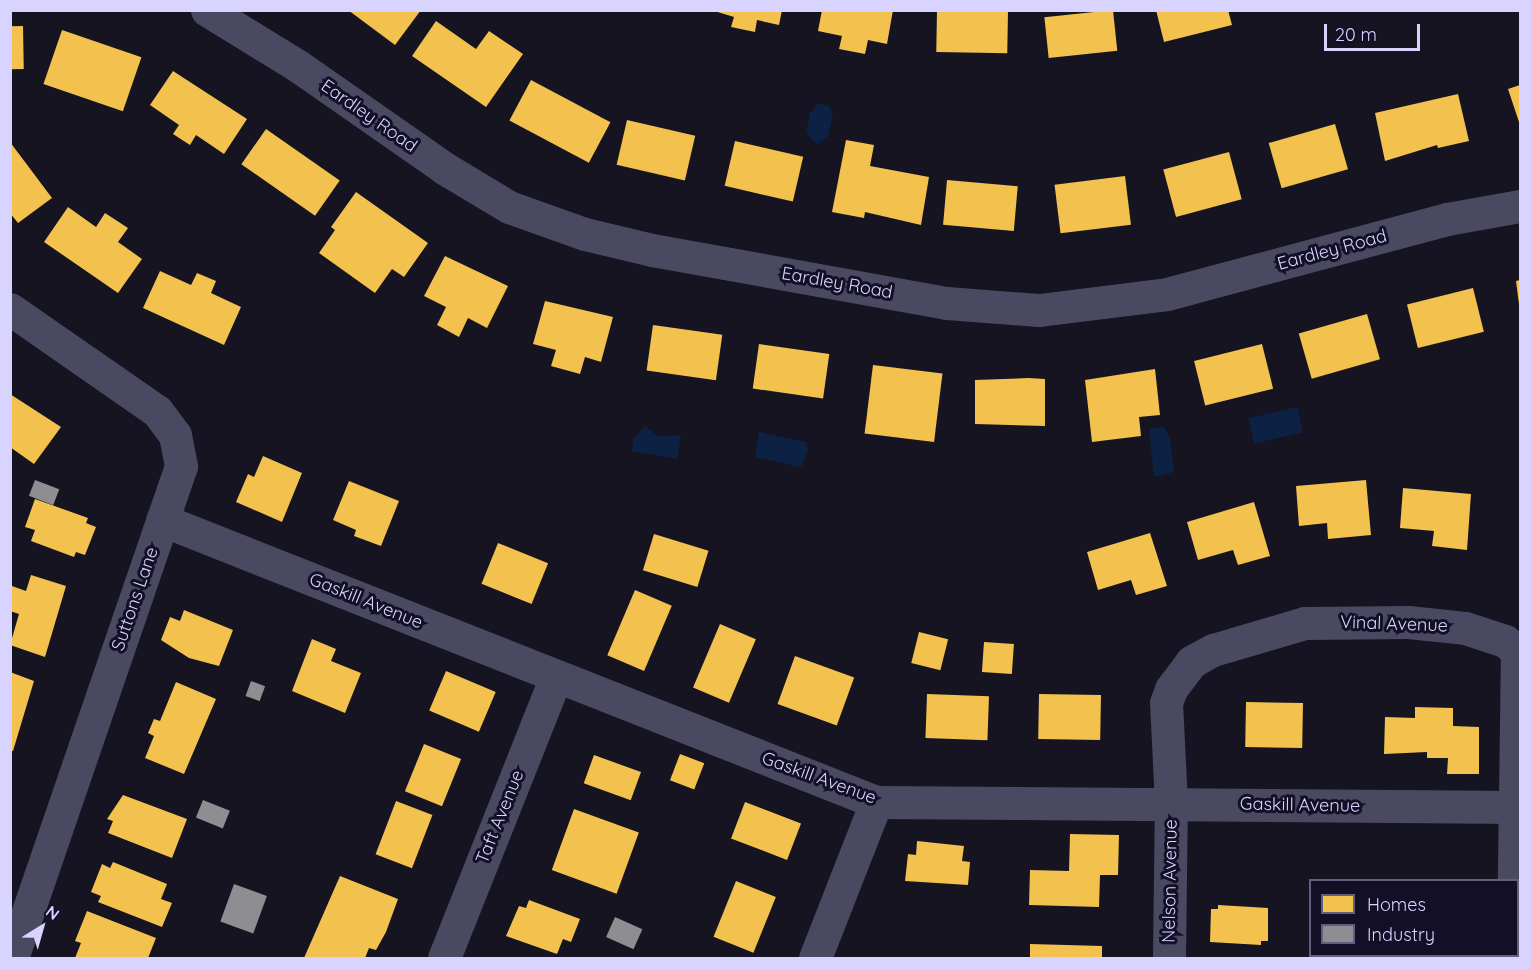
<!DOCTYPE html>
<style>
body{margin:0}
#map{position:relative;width:1531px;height:969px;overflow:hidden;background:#161421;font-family:Quicksand,sans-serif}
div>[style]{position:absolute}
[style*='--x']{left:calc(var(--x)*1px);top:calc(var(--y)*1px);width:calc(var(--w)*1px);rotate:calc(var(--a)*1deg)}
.water>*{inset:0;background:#0d2144;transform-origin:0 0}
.homes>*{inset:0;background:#f2c14e;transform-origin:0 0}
.industry>*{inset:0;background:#8d8d92;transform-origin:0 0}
.minor>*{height:33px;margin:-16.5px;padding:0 16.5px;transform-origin:16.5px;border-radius:16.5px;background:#4a4962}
.tertiary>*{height:33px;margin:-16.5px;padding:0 16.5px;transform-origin:16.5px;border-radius:16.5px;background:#4a4962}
span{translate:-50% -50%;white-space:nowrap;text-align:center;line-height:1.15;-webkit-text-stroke:6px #130f26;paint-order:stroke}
.street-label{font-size:18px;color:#d9d4ff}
.frame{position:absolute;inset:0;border:12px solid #d9d4ff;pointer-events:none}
.legend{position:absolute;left:1309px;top:879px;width:210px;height:78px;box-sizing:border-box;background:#130f26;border:2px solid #625e7d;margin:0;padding:8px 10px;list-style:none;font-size:18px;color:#d9d4ff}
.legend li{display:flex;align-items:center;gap:12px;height:30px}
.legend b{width:30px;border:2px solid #625e7d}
.north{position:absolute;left:12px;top:897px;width:60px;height:60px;-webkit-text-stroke:4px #130f26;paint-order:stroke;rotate:37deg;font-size:16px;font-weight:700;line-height:24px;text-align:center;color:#d9d4ff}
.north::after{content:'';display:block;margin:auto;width:21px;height:27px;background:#d9d4ff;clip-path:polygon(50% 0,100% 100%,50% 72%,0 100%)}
.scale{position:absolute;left:1324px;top:24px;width:96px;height:27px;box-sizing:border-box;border:3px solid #d9d4ff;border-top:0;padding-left:8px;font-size:18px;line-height:21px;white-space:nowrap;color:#d9d4ff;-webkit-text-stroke:4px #130f26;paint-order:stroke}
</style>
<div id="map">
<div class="water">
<div style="clip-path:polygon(819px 103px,829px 106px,833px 114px,828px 136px,817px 145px,806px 132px,810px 113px)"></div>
<div style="left:1297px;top:407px;width:26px;height:50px;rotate:77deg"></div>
<div style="clip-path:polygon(645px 426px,658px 436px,681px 435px,677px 459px,632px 451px,633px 439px)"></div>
<div style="clip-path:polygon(1164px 427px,1170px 438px,1174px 472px,1154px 477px,1149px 428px)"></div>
<div style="clip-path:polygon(759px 432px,806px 442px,808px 450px,803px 464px,800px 467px,755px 457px)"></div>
</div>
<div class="homes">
<div style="clip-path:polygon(348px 10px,421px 10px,395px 45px)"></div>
<div style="clip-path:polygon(711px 10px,782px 10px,779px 25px,757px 20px,755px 32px,731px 27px,734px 17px)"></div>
<div style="clip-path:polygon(822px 10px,893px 10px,887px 44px,868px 40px,865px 54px,839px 49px,842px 36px,818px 31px)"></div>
<div style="left:937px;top:10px;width:71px;height:42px;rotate:1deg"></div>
<div style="left:1113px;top:10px;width:41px;height:69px;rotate:84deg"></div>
<div style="clip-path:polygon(1156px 10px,1228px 10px,1232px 25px,1164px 42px)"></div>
<div style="clip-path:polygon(436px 21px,476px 49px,489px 31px,523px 54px,486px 107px,412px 56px)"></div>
<div style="left:23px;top:26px;width:43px;height:13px;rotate:89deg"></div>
<div style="left:62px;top:30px;width:84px;height:57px;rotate:19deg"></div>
<div style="clip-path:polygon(173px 71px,247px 119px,224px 154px,196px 135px,190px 145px,173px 134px,179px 125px,150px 105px)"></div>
<div style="left:531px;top:80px;width:90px;height:46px;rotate:28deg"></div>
<div style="clip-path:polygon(1520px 85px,1520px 125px,1508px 89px)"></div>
<div style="clip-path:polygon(1458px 94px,1469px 141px,1438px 148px,1437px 145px,1385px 161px,1375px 113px)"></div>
<div style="left:627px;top:120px;width:70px;height:46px;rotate:13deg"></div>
<div style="left:1335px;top:124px;width:47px;height:69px;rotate:74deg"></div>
<div style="left:266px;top:129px;width:90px;height:43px;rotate:35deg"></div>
<div style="clip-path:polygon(846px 140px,874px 145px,870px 166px,929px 177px,921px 225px,865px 212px,864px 218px,832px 212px)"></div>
<div style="left:735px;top:141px;width:70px;height:46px;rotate:13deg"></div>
<div style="clip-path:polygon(10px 142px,52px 198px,18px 223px,10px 213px)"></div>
<div style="left:1229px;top:152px;width:49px;height:68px;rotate:75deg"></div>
<div style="left:1125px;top:176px;width:49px;height:71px;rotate:83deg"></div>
<div style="left:947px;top:180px;width:71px;height:45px;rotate:5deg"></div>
<div style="clip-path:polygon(356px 192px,428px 243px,404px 277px,392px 269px,375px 293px,319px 253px,335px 230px,331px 227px)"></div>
<div style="clip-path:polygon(68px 207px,96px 227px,105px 213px,128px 228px,118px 242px,142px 259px,118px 293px,44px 242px)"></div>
<div style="clip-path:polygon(445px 256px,508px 286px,487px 328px,468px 318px,459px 337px,437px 325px,446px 307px,424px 296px)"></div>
<div style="clip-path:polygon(160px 271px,191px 285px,197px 273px,216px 281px,211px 293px,241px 307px,224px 345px,143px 308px)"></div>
<div style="clip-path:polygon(1520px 280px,1520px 304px,1519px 304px,1516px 281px)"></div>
<div style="left:1473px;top:288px;width:45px;height:68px;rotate:76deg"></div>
<div style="clip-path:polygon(545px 301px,613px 317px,601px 362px,585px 357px,580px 374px,551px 366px,556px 350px,533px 344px)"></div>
<div style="left:1367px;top:314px;width:47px;height:71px;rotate:74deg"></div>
<div style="left:653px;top:325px;width:70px;height:46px;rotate:8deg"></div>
<div style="left:759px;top:344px;width:71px;height:45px;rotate:8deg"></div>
<div style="left:1262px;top:344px;width:46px;height:70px;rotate:76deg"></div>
<div style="left:873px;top:365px;width:70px;height:69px;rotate:7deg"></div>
<div style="clip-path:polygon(1155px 369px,1160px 415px,1139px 417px,1141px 436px,1092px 442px,1085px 380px)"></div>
<div style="clip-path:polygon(1028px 378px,1045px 379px,1045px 426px,975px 424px,975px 380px)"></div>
<div style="clip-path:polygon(10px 394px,61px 427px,34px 464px,10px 447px)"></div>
<div style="clip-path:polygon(263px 456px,302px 473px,282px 522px,236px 502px,248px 474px,254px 477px)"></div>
<div style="clip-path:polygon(1366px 480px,1371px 535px,1328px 539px,1327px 523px,1299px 526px,1296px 486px)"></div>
<div style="clip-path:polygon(349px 481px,399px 501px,381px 546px,354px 536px,356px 530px,333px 520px)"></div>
<div style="clip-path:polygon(1403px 488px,1471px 494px,1467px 550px,1432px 546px,1434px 531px,1400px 528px)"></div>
<div style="clip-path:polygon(35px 499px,88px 518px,86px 523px,96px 527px,85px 555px,76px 552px,74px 557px,31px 541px,35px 530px,25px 527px)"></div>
<div style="clip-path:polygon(1254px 502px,1270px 556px,1238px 565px,1233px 550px,1198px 560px,1187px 522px)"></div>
<div style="clip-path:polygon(1150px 533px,1167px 586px,1136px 595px,1131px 580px,1098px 590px,1087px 552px)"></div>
<div style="left:654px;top:534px;width:57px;height:38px;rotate:17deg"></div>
<div style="left:498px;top:543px;width:54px;height:44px;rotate:22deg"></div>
<div style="clip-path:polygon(31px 575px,66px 586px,45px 657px,10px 645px,19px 614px,10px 611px,10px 591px,12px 586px,26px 591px)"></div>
<div style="left:635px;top:590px;width:40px;height:71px;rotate:23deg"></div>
<div style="clip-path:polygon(184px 610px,233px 630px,219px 666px,189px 658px,161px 640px,170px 617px,180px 621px)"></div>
<div style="left:720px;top:624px;width:39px;height:69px;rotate:23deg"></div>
<div style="left:919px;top:632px;width:30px;height:32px;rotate:14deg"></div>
<div style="clip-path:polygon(312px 639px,336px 649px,331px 661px,361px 673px,345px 713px,292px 691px)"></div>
<div style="left:984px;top:642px;width:30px;height:30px;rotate:4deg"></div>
<div style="left:795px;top:656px;width:63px;height:51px;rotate:20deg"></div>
<div style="left:446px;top:671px;width:54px;height:43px;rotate:23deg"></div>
<div style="clip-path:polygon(10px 672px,34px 681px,13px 751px,10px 750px)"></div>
<div style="clip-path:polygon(176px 682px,216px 699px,184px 774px,145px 758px,154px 736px,148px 733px,154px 719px,160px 721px)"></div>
<div style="left:927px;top:694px;width:62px;height:44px;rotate:2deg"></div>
<div style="left:1039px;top:694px;width:62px;height:45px;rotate:1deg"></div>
<div style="left:1246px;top:702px;width:57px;height:45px;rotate:1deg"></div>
<div style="clip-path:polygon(1415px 707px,1453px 708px,1453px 726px,1479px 727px,1479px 774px,1447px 774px,1448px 758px,1427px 758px,1427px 752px,1384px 754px,1385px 717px,1415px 718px)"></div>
<div style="left:424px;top:744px;width:40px;height:51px;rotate:22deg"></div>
<div style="left:680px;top:754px;width:26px;height:28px;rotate:21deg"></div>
<div style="left:594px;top:755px;width:50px;height:30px;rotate:20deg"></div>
<div style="clip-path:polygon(123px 795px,187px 819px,172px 858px,108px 833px,113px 821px,107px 819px)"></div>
<div style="left:396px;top:801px;width:39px;height:57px;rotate:21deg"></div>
<div style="left:745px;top:802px;width:60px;height:39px;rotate:21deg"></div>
<div style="left:574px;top:809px;width:69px;height:65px;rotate:20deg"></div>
<div style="clip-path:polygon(1070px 834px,1119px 835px,1118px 875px,1100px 875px,1099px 907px,1029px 905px,1030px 870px,1069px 871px)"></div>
<div style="clip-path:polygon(917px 841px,964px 846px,962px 861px,970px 862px,968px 885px,905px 881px,908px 854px,916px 855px)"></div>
<div style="clip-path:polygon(113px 862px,167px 884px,161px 899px,172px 903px,162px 927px,98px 902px,101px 896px,91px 892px,102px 864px,110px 868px)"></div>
<div style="clip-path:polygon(340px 876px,398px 899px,386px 932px,376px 950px,369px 948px,365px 958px,304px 958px)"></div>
<div style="left:736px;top:881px;width:43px;height:60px;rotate:22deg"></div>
<div style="clip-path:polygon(529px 900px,580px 919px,571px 942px,563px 939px,557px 954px,506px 936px,519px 906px,526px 908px)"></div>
<div style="clip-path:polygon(1218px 905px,1268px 908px,1268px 941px,1261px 941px,1261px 945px,1210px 942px,1211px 909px,1218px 909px)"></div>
<div style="clip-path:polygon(87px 911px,156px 938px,148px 958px,75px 958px,81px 943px,75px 941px)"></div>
<div style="clip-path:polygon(1030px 944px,1102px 946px,1102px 958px,1030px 958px)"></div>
</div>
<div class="industry">
<div style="left:35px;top:480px;width:26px;height:17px;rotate:21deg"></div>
<div style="left:251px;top:681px;width:15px;height:16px;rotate:20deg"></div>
<div style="left:203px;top:800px;width:29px;height:19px;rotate:22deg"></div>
<div style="left:234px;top:884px;width:35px;height:40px;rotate:20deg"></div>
<div style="left:615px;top:917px;width:30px;height:22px;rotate:24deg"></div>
</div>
<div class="minor">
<div style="--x:207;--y:10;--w:107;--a:31.6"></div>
<div style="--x:298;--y:66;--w:178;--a:34.9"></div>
<div style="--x:444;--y:168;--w:76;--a:31"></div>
<div style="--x:509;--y:207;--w:81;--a:19.6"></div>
<div style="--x:585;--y:234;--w:69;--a:13.4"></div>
<div style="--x:652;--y:250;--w:300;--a:10.2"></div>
<div style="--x:947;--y:303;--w:92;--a:4.4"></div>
<div style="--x:1039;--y:310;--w:129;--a:-7.1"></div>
<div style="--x:1167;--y:294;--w:290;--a:-15"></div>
<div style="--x:1447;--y:219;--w:74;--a:-10.1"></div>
<div style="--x:162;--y:520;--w:768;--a:21.55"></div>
<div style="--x:876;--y:802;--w:644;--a:0.44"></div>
<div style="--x:444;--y:958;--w:303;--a:-68.3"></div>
<div style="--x:815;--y:958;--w:168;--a:-68.6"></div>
<div style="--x:1169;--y:958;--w:154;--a:-89.3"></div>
<div style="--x:1171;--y:804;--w:101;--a:-92.8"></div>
<div style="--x:1166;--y:703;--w:15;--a:-70"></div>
<div style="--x:1171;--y:689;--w:34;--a:-53"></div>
<div style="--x:1191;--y:662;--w:25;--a:-29"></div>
<div style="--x:1213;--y:650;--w:96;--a:-16.4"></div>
<div style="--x:1305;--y:623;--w:103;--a:-0.6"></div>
<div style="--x:1408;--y:622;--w:57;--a:6"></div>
<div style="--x:1465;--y:628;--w:42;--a:18"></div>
<div style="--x:1505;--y:641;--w:16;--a:40"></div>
<div style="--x:1517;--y:651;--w:229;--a:90.8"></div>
<div style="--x:1513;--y:958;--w:2;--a:-90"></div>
</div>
<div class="tertiary">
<div style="--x:10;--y:309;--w:179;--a:34.8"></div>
<div style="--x:157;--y:411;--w:30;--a:53"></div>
<div style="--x:175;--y:435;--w:32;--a:79"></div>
<div style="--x:181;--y:466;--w:520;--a:108.96"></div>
</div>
<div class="street-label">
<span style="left:369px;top:116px;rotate:35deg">Eardley Road</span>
<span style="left:1332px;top:250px;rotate:-15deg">Eardley Road</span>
<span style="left:837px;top:283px;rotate:10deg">Eardley Road</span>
<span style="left:135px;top:599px;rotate:-71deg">Suttons Lane</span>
<span style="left:366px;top:601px;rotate:22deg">Gaskill Avenue</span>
<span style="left:1394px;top:624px;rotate:2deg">Vinal Avenue</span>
<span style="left:819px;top:778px;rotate:20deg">Gaskill Avenue</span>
<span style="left:1300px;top:805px;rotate:1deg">Gaskill Avenue</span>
<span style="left:500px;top:817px;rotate:-68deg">Taft Avenue</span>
<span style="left:1170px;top:881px;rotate:-89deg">Nelson Avenue</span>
</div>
<div class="frame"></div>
<ul class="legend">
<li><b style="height:16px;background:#f2c14e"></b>Homes</li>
<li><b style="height:16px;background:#8d8d92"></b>Industry</li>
</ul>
<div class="north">N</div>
<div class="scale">20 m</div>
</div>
